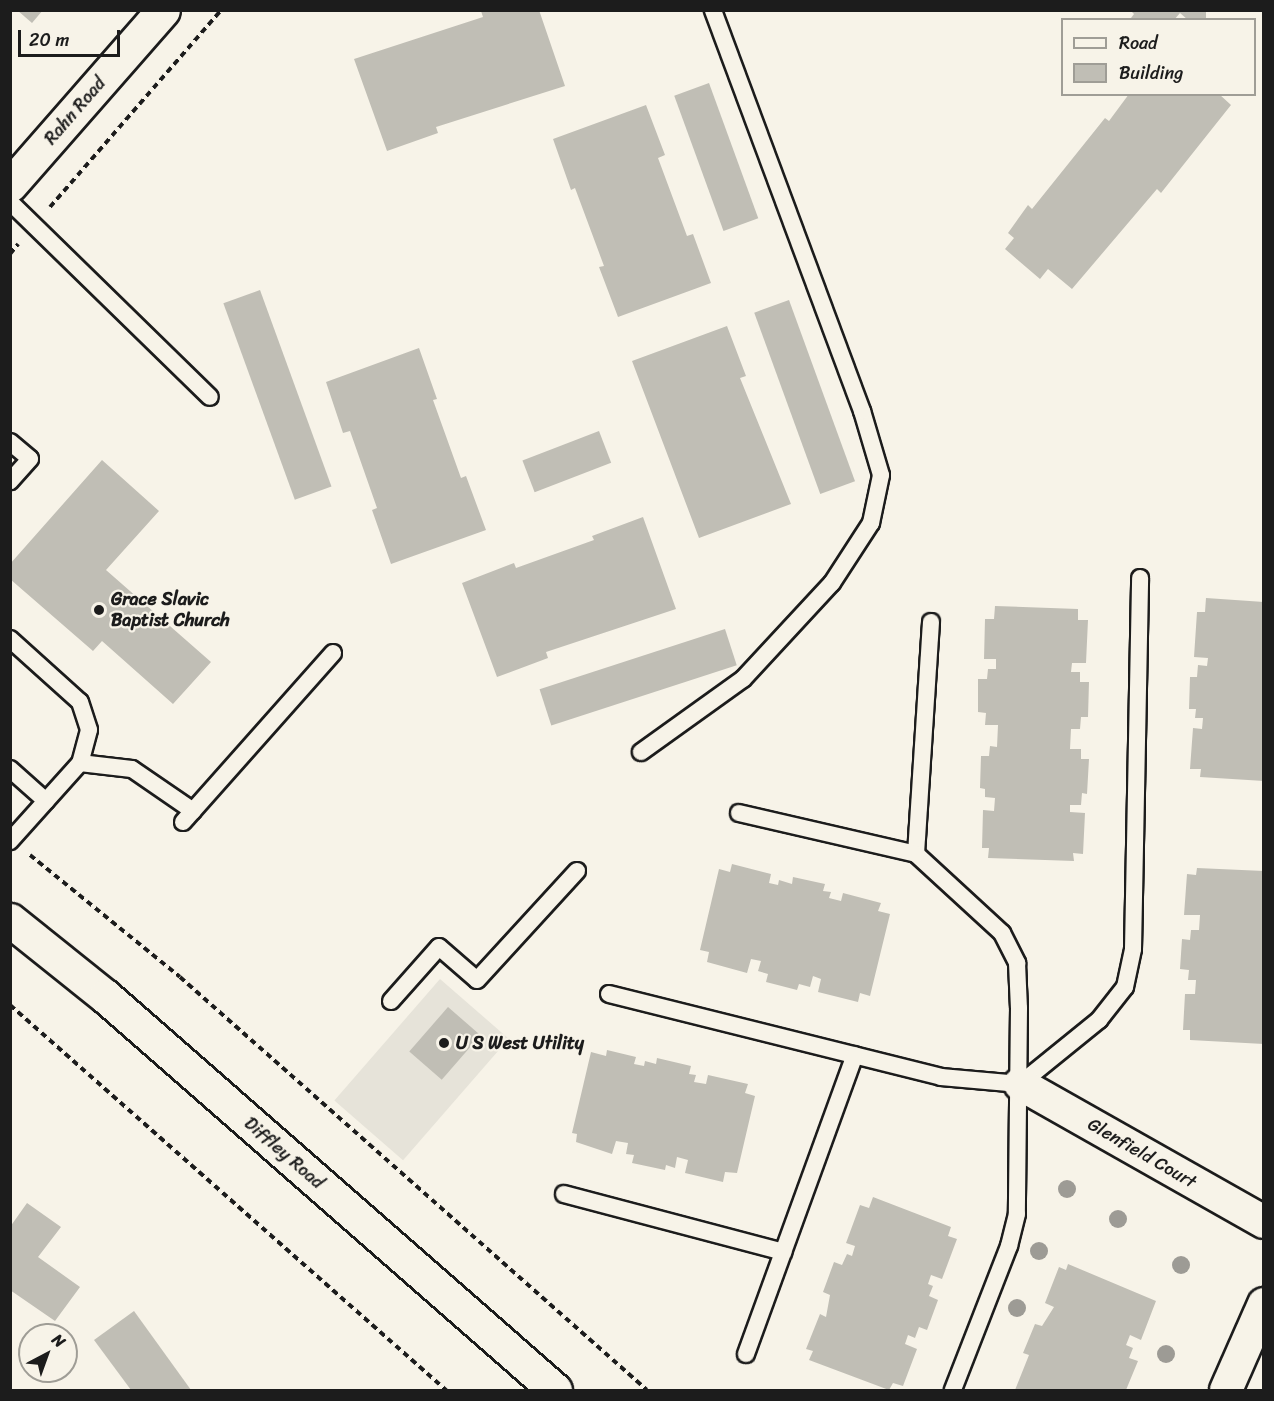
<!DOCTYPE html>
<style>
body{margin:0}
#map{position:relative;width:1274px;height:1401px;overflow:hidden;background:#f7f3e8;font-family:Sriracha,sans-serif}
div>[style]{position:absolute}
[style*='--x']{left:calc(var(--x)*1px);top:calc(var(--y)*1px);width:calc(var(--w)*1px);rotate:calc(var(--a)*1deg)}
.built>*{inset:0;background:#e6e3d9;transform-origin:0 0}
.building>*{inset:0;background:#c0beb5;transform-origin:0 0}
.path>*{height:4px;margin-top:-2px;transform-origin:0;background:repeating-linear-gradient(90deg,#1c1c1c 0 6px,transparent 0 10.5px)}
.roads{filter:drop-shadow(2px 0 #1c1c1c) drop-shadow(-2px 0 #1c1c1c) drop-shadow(0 2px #1c1c1c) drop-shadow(0 -2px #1c1c1c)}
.lane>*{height:16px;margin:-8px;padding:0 8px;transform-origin:8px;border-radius:8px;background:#f7f3e8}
.street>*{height:32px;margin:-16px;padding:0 16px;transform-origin:16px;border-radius:16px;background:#f7f3e8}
.secondary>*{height:33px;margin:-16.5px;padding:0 16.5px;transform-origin:16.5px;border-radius:16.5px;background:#f7f3e8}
.trees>*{width:18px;height:18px;margin:-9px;border-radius:50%;background:#9d9b95}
.dots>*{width:16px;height:16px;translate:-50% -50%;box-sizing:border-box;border:3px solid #f7f3e8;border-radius:50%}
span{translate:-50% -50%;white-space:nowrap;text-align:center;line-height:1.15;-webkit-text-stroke:4.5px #f7f3e8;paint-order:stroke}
.street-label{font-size:18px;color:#1c1c1c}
.poi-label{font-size:18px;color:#1c1c1c;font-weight:700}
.left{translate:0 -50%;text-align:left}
.frame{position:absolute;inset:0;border:12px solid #1c1c1c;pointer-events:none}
.legend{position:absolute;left:1061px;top:18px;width:195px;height:78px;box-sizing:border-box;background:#f7f3e8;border:2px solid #9f9d96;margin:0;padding:8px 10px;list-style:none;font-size:18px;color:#1c1c1c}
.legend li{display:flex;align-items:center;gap:12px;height:30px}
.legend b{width:30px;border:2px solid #9f9d96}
.north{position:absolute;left:18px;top:1323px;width:60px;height:60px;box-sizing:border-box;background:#f7f3e8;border:2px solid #9f9d96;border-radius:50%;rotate:41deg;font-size:16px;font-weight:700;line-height:24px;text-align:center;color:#1c1c1c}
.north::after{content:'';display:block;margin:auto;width:21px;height:27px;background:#1c1c1c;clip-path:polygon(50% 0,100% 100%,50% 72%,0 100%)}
.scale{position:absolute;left:18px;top:30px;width:102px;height:27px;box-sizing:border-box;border:3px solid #1c1c1c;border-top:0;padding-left:8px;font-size:18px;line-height:21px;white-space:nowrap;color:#1c1c1c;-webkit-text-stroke:4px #f7f3e8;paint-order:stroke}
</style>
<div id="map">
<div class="built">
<div style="left:440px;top:979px;width:91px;height:161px;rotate:41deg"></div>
</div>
<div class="building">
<div style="clip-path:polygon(17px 10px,43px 10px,32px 23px)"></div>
<div style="clip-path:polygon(483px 10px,539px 10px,565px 86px,436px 127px,438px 133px,387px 151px,354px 59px,483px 17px,481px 11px)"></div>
<div style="clip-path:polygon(1130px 10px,1206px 10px,1206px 20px,1188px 20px,1180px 13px,1174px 20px,1133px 20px,1131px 18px,1134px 14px)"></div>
<div style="left:709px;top:83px;width:144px;height:37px;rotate:70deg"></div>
<div style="clip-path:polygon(1129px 94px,1219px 94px,1231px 105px,1161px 193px,1157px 189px,1072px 289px,1048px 269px,1040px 279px,1005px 249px,1014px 238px,1008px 233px,1028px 205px,1032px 209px,1105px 118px,1109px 121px)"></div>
<div style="clip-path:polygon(646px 105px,665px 155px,658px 158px,687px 236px,693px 234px,711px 283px,618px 317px,599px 267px,604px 266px,575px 188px,571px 190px,553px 139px)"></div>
<div style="left:260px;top:290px;width:209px;height:39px;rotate:70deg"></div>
<div style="left:789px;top:300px;width:193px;height:37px;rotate:70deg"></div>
<div style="clip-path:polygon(727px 326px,746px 376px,740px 378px,791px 504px,699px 538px,632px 361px)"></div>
<div style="clip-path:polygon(419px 348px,437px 399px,433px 400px,461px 478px,466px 476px,486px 530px,391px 564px,372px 510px,377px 508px,350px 431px,343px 433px,326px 382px)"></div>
<div style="left:599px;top:431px;width:34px;height:82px;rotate:69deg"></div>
<div style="clip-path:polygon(102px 460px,159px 511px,106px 570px,211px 662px,173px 704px,102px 641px,93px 651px,10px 579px,10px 564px)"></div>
<div style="clip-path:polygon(643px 517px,676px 609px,546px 652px,548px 658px,497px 677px,462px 583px,514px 563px,516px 568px,594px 540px,592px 536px)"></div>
<div style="clip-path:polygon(1206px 598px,1264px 602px,1264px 781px,1200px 777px,1201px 769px,1190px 769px,1193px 728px,1202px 729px,1203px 718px,1195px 718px,1196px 709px,1189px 709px,1190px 677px,1197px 677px,1198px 665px,1207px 666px,1208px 658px,1194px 657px,1197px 612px,1205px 612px)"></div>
<div style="clip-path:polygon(995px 606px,1078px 609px,1078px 620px,1088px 620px,1086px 663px,1072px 663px,1071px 672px,1080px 672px,1080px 682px,1089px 682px,1088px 717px,1081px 717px,1080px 729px,1071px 729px,1070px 749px,1081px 749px,1081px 759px,1089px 759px,1087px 794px,1082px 793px,1081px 805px,1070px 805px,1070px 812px,1085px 813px,1083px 854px,1073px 853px,1074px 861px,988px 858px,989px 848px,982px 848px,983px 810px,994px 811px,995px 798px,985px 797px,985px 789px,980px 788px,981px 756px,989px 756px,990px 746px,997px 747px,998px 725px,985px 725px,986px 713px,978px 712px,978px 679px,987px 679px,988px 669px,996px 669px,996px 659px,984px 659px,985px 619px,994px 619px)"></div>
<div style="left:725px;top:629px;width:38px;height:195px;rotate:72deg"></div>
<div style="clip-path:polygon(732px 864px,771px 874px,769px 883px,778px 885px,779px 880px,792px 884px,793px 877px,825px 884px,823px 891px,831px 892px,829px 898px,841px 901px,843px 893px,881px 903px,878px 911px,890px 914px,870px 996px,860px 993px,858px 1002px,818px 992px,821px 979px,813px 976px,810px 987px,799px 984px,797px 990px,766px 982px,768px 974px,758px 971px,761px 961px,751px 959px,747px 973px,707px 962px,709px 952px,700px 950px,719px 869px,730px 872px)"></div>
<div style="clip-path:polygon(1197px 868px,1264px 871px,1264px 1044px,1190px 1040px,1190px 1030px,1183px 1030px,1185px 994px,1195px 994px,1196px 980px,1188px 980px,1189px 970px,1180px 969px,1182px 939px,1190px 940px,1191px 930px,1199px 930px,1200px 915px,1184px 915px,1187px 874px,1196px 875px)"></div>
<div style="left:448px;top:1007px;width:43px;height:59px;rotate:41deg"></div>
<div style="clip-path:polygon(607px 1050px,636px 1057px,634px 1064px,644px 1066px,645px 1061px,656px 1064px,657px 1058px,691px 1066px,689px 1074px,696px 1075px,694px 1082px,706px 1084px,708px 1075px,748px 1084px,745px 1093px,755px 1096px,737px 1173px,725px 1172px,723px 1182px,685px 1173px,688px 1160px,677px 1157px,675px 1168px,666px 1165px,665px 1170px,632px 1163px,634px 1155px,626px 1154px,628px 1143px,616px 1141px,612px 1154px,576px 1142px,577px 1134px,572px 1133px,591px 1052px,606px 1056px)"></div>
<div style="clip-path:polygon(873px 1197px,951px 1227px,948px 1236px,957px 1239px,942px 1279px,931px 1275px,928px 1284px,933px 1286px,929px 1296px,938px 1300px,927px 1330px,919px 1327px,915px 1338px,908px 1335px,905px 1344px,917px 1349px,903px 1386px,893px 1383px,889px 1390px,809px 1360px,813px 1351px,806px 1349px,820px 1314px,826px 1317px,830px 1295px,823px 1292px,834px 1262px,842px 1265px,847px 1254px,852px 1256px,855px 1246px,846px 1243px,860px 1205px,869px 1208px)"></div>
<div style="clip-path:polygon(27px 1203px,61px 1227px,38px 1257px,80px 1287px,55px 1321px,10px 1290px,10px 1227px)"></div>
<div style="clip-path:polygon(1068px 1264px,1156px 1301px,1141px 1340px,1130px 1335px,1126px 1345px,1133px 1348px,1129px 1358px,1138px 1361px,1126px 1390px,1015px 1390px,1029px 1355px,1023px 1353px,1035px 1324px,1042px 1326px,1054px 1307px,1045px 1303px,1059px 1267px,1066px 1270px)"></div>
<div style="clip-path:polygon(134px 1311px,191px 1390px,131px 1390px,94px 1340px)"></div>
</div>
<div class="path">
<div style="--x:50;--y:207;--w:261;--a:-49"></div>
<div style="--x:10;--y:254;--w:13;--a:-51"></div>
<div style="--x:30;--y:855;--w:193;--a:39.1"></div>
<div style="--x:180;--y:977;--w:623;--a:41.49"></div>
<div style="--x:10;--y:1005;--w:582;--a:41.45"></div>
</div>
<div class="roads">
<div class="lane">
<div style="--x:10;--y:202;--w:279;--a:44.3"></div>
<div style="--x:10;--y:442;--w:26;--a:40"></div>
<div style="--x:30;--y:459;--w:30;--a:132"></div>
<div style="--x:931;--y:622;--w:232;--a:93.7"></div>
<div style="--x:916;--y:854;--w:117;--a:42.6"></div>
<div style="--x:1002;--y:933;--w:34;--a:63"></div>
<div style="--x:1017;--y:963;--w:45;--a:87.5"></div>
<div style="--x:1019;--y:1008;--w:206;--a:90.6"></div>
<div style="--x:1017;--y:1214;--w:33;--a:104"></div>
<div style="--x:1009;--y:1246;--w:155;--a:111.3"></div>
<div style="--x:10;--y:639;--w:94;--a:42"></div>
<div style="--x:80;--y:702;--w:29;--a:72"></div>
<div style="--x:89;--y:730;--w:34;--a:105"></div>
<div style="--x:80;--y:763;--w:105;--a:131.9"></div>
<div style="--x:641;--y:752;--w:125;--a:-35.6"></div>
<div style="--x:743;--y:679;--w:131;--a:-47.2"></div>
<div style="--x:832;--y:583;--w:72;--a:-57"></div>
<div style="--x:871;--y:523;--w:49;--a:-78.2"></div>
<div style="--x:881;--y:475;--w:67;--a:-106.5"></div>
<div style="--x:862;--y:411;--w:428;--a:-110.4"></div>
<div style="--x:80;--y:763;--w:52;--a:6.6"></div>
<div style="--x:132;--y:769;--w:74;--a:34.5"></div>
<div style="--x:10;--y:769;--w:48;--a:41.6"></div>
<div style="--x:739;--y:813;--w:182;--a:13"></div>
<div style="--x:183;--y:822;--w:226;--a:-48.4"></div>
<div style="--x:609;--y:994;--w:342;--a:14"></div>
<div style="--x:941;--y:1077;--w:79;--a:5.1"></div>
<div style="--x:1020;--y:1084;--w:102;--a:-39"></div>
<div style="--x:1099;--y:1020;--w:42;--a:-51.8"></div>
<div style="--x:1125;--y:987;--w:39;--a:-78"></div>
<div style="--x:1133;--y:949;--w:371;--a:-88.9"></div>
<div style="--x:391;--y:1001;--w:72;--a:-48.4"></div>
<div style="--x:439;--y:947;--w:50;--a:41"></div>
<div style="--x:477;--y:980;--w:148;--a:-47.5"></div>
<div style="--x:564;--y:1194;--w:227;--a:14.8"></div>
<div style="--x:746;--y:1354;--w:318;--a:-70"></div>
</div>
<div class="street">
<div style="--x:1020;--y:1084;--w:280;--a:29.5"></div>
<div style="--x:1226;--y:1390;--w:94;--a:-66.2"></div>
</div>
<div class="secondary">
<div style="--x:10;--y:185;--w:232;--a:-48.8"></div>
<div style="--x:10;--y:920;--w:122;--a:38.7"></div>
<div style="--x:105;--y:996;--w:598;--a:41.2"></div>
</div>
</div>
<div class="trees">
<div style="left:1067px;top:1189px"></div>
<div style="left:1118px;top:1219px"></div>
<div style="left:1039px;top:1251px"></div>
<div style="left:1181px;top:1265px"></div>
<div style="left:1017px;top:1308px"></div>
<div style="left:1166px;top:1354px"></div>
</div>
<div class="dots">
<div style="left:99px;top:610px;background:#1c1c1c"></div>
<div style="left:444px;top:1043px;background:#1c1c1c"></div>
</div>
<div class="street-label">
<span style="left:75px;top:111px;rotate:-49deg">Rahn Road</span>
<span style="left:284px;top:1153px;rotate:41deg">Diffley Road</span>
<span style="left:1142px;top:1153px;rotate:30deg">Glenfield Court</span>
</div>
<div class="poi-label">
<span class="left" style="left:111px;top:610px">Grace Slavic<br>Baptist Church</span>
<span class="left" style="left:456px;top:1043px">U S West Utility</span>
</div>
<div class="frame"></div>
<ul class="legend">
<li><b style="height:8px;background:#f7f3e8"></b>Road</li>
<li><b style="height:16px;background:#c0beb5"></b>Building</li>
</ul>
<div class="north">N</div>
<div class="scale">20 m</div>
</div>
